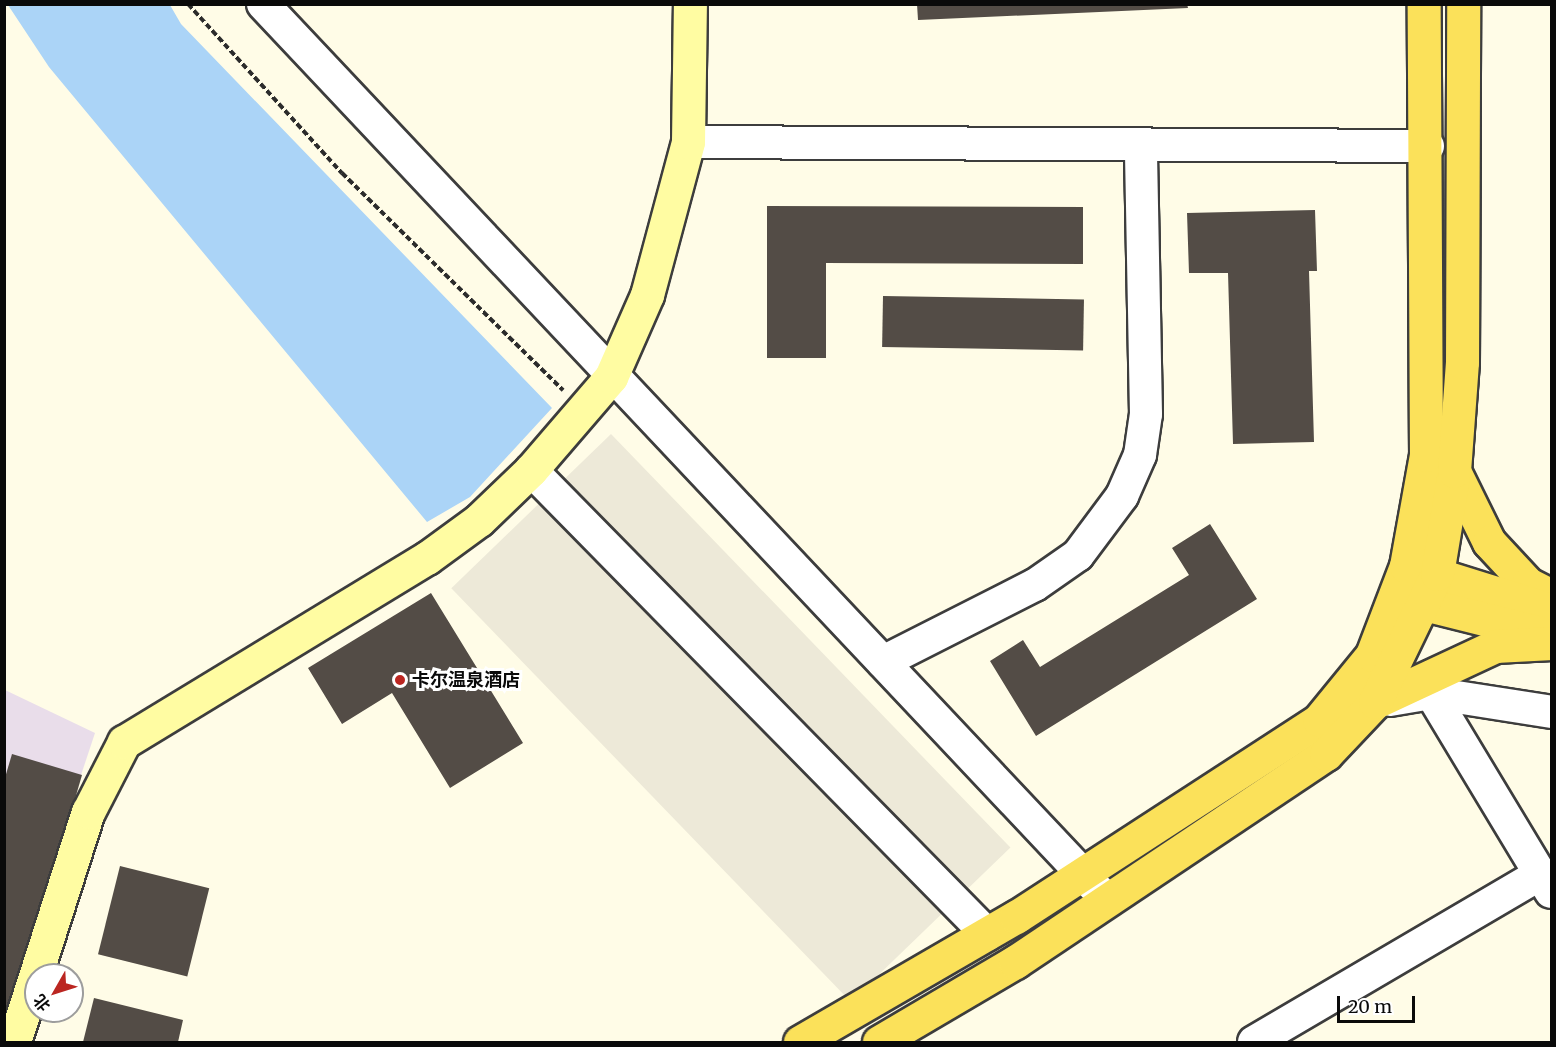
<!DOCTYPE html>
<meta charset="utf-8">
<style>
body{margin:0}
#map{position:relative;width:1556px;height:1047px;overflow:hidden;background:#fffce7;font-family:Merriweather,"Noto Sans SC",serif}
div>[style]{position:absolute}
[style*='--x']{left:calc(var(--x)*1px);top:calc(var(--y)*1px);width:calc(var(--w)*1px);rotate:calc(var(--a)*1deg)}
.industrial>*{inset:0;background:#e9ddea}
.plaza>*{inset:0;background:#ede9d8;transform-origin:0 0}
.water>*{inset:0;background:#abd4f7}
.building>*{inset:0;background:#534c46;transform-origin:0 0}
.path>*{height:4px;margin-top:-2px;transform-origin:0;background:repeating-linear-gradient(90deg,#2c2c2c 0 6px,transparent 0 9px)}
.roads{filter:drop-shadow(2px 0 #3d3d3d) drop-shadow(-2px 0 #3d3d3d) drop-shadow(0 2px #3d3d3d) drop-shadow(0 -2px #3d3d3d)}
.street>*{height:32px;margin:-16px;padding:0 16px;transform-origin:16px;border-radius:16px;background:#fff}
.secondary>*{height:33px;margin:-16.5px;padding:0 16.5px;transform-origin:16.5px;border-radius:16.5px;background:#fffca2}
.primary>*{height:33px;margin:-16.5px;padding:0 16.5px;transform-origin:16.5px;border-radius:16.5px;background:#fbe15a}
.dots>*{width:16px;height:16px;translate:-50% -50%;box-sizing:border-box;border:3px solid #fff;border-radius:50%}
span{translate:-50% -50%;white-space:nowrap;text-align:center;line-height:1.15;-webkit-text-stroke:6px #fff;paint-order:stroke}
.poi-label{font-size:18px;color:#0a0a0a;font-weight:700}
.left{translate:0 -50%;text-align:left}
.frame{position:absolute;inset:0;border:6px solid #0a0a0a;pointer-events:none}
.north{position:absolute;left:24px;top:963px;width:60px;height:60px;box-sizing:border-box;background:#fff;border:2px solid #9d9d9d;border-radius:50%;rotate:231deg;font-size:16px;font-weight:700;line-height:24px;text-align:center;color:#0a0a0a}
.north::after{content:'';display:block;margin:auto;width:21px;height:27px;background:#bb2621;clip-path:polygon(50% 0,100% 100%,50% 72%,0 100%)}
.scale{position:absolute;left:1337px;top:996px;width:78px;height:27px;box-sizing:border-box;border:3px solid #0a0a0a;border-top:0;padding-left:8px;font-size:18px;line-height:21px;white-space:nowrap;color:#0a0a0a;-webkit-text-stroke:4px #fff;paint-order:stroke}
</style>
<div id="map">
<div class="industrial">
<div style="clip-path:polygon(5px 690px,95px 733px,5px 1004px)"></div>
</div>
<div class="plaza">
<div style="left:611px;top:434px;width:575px;height:222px;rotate:46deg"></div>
</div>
<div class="water">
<div style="clip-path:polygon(8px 5px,170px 5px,181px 24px,552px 408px,470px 497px,427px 522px,49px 67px)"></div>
</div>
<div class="building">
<div style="clip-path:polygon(917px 4px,1187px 4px,1188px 8px,918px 20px)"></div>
<div style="clip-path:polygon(767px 206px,1083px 207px,1083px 264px,826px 263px,826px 358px,767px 358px)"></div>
<div style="clip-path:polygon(1315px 210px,1317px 271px,1309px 271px,1314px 442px,1233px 444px,1228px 273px,1189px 273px,1187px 213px)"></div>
<div style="left:883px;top:296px;width:201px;height:51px;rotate:1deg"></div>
<div style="clip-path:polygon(1210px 524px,1257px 599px,1036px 736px,990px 661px,1023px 640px,1040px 667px,1189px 575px,1172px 548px)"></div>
<div style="clip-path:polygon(431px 593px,523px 743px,450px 788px,392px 693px,342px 724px,308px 668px)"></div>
<div style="clip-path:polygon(12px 754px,82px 775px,5px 1038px,4px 781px)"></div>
<div style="left:120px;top:866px;width:92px;height:91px;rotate:14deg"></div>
<div style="clip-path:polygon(94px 998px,183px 1020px,178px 1042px,83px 1042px)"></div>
</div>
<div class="path">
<div style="--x:188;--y:4;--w:229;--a:47.7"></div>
<div style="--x:342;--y:173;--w:310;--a:44.5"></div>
</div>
<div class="roads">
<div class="street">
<div style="--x:263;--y:4;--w:1231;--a:46.71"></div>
<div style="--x:688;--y:142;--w:740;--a:0.31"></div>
<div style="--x:531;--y:470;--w:651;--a:45.5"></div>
<div style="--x:883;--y:662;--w:170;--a:-26.9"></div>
<div style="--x:1035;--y:585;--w:52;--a:-34.9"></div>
<div style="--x:1078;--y:555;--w:74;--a:-53.3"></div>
<div style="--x:1122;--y:496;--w:45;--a:-66.3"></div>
<div style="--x:1140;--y:455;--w:41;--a:-81.7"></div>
<div style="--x:1146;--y:414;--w:270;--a:-91.1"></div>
<div style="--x:1431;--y:693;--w:232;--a:58.9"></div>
<div style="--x:1390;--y:700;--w:42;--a:-9.7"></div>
<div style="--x:1431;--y:693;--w:122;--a:8.9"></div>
<div style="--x:1254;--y:1042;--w:332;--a:-30.4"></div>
<div style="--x:1540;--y:874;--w:12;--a:9"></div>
</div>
<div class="secondary">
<div style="--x:14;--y:1042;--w:242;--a:-72.2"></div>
<div style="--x:88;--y:812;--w:79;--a:-62.8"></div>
<div style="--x:124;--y:742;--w:354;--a:-31.3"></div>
<div style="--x:427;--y:558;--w:64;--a:-36.2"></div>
<div style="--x:479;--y:520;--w:72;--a:-43.9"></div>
<div style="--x:531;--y:470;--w:123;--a:-49.3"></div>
<div style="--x:611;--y:377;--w:90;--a:-66.3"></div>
<div style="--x:647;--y:295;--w:158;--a:-75"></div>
<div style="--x:688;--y:142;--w:138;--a:-89.2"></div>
</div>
<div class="primary">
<div style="--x:1454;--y:471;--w:79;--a:63.8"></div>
<div style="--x:1489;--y:542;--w:57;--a:47.1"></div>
<div style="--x:1528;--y:584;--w:27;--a:27"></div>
<div style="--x:1416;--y:568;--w:140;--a:17.4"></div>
<div style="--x:1404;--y:599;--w:140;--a:14"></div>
<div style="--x:1375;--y:702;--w:132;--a:-25"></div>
<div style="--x:1495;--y:646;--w:57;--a:-3"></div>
<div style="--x:800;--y:1042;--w:250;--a:-30.1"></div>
<div style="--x:1016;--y:917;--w:361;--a:-33"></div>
<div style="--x:1319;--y:720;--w:84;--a:-50.8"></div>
<div style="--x:1372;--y:655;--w:95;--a:-69.1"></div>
<div style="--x:1406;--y:566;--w:113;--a:-79.8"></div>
<div style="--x:1426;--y:455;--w:451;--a:-90.3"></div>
<div style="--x:879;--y:1042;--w:158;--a:-30.5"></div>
<div style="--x:1015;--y:962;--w:374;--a:-33.8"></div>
<div style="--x:1326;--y:754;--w:71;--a:-46.7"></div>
<div style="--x:1375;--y:702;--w:142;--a:-64.2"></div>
<div style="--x:1437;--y:574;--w:104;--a:-80.6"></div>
<div style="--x:1454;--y:471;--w:109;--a:-85.8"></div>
<div style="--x:1462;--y:362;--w:358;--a:-89.8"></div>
</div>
</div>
<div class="dots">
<div style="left:400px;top:680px;background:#bb2621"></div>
</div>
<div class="poi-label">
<span class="left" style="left:412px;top:680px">卡尔温泉酒店</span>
</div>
<div class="frame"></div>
<div class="north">北</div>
<div class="scale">20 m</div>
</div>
